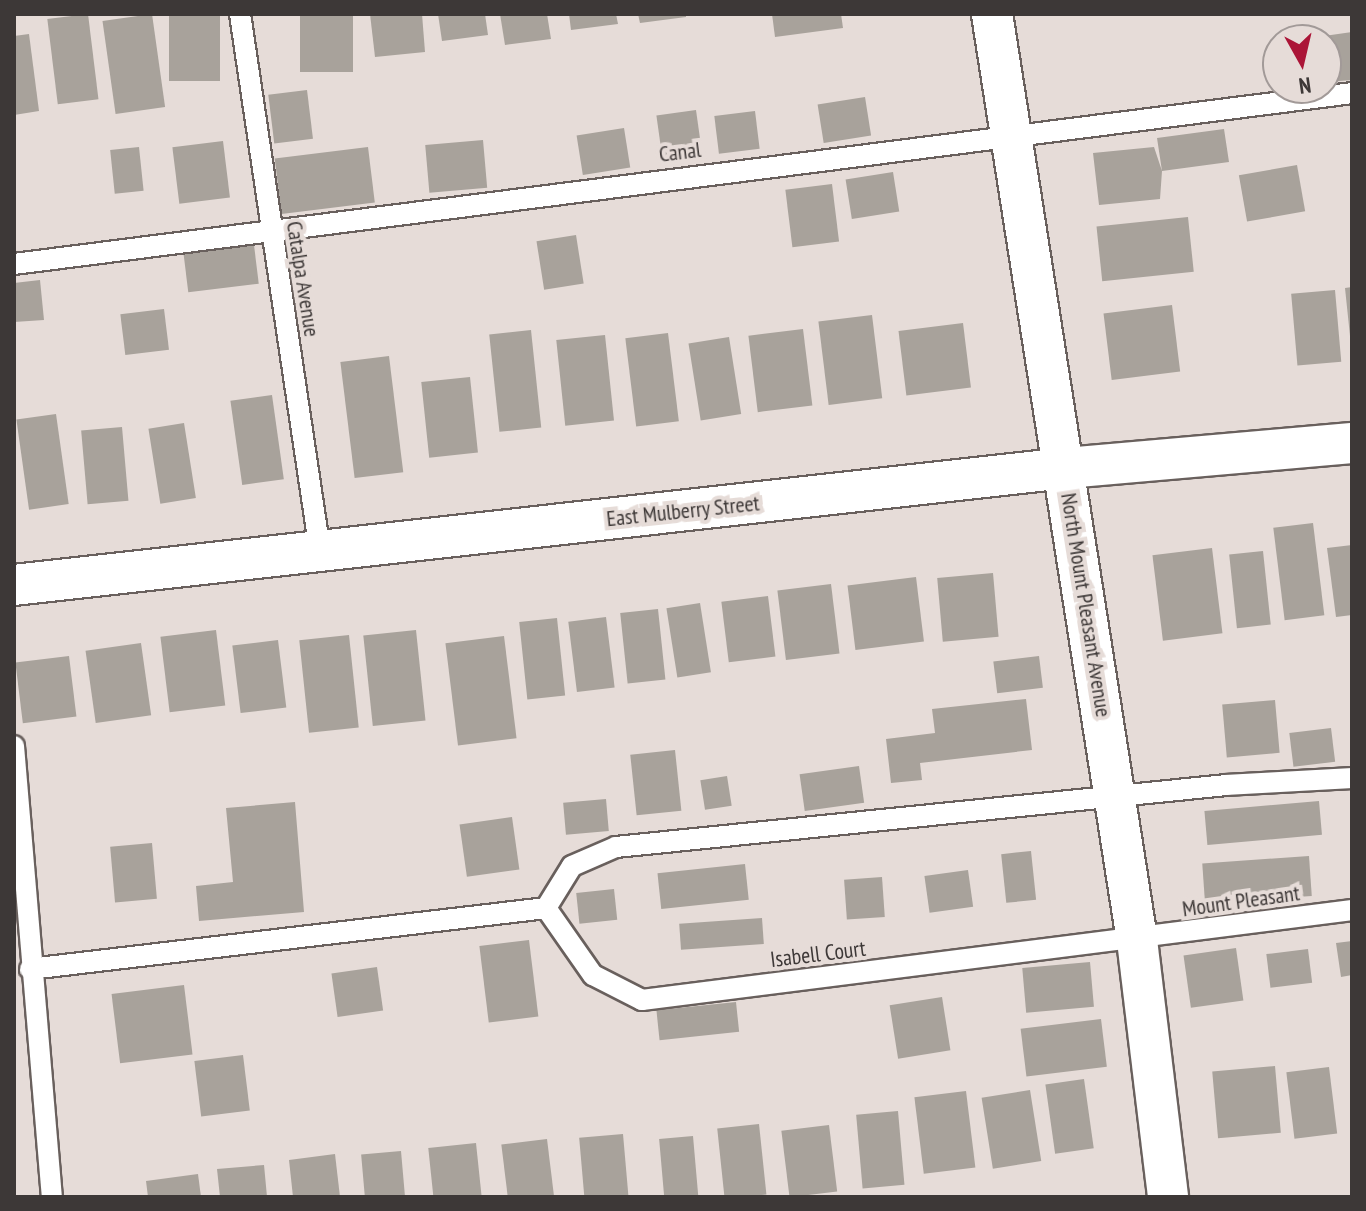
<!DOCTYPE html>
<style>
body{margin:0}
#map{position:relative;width:1366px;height:1211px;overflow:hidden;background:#e6dcd8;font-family:"PT Sans Narrow",sans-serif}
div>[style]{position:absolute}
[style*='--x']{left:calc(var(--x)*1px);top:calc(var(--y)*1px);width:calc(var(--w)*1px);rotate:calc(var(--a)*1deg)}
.building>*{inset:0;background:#a8a29b;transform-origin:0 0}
.roads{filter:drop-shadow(2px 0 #69605d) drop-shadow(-2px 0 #69605d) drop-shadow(0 2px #69605d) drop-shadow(0 -2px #69605d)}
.lane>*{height:20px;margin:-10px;padding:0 10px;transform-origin:10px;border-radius:10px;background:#fff}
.street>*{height:40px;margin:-20px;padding:0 20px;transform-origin:20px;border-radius:20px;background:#fff}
span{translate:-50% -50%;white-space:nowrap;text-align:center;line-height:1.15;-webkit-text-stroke:8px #e6dcd8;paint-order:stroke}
.street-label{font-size:22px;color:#3d3837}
.frame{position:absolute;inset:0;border:16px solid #3d3837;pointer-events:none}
.north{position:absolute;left:1262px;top:24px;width:80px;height:80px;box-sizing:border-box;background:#e6dcd8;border:2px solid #a29a98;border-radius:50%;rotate:172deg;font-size:22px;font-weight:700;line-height:32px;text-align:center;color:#3d3837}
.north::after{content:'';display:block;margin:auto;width:28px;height:36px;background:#ab1537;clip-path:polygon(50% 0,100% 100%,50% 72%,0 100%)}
</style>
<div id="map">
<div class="building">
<div style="left:88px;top:14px;width:86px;height:41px;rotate:83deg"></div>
<div style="left:152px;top:14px;width:94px;height:50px;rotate:82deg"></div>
<div style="left:169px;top:14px;width:51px;height:67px"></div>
<div style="left:300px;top:14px;width:53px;height:58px"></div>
<div style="clip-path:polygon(370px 14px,422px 14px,425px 52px,375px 57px)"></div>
<div style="clip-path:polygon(438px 14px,485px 14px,488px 35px,442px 41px)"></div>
<div style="clip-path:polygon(500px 14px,547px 14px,551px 39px,505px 45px)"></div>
<div style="clip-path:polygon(569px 14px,616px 14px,618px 24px,571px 30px)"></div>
<div style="clip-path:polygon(638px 14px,686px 14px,686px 17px,640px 23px)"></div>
<div style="clip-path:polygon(772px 14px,841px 14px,843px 28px,775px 37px)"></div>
<div style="clip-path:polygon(1352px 32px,1352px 80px,1326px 82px,1326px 40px,1296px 40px)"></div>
<div style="clip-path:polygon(29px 34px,39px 111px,14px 115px,14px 36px)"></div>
<div style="left:307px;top:90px;width:49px;height:39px;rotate:83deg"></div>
<div style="left:865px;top:97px;width:39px;height:48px;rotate:81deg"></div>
<div style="left:696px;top:110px;width:49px;height:40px;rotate:82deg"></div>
<div style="left:755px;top:111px;width:38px;height:41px;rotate:83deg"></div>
<div style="left:624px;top:128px;width:40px;height:48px;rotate:81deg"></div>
<div style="clip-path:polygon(1224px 129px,1229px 162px,1162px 171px,1160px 199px,1099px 205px,1093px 153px,1154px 147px,1162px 171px,1157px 138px)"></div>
<div style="left:483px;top:140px;width:48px;height:58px;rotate:85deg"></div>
<div style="left:223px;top:141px;width:57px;height:51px;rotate:83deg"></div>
<div style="left:139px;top:147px;width:44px;height:29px;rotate:84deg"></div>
<div style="left:368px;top:147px;width:56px;height:94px;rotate:83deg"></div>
<div style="left:1297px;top:165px;width:47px;height:59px;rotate:80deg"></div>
<div style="left:893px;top:172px;width:40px;height:48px;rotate:81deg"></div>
<div style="left:832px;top:184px;width:58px;height:47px;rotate:83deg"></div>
<div style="left:1188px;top:217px;width:55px;height:92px;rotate:84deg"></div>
<div style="left:576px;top:235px;width:49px;height:40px;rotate:81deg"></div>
<div style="left:254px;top:245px;width:39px;height:71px;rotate:83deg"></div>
<div style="clip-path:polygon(40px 280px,44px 320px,14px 322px,14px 283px)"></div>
<div style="clip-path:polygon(1352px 287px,1352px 336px,1350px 336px,1345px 288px)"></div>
<div style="left:1335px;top:290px;width:72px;height:44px;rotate:85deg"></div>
<div style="left:1172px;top:305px;width:67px;height:69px;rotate:83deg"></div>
<div style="left:164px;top:309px;width:41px;height:44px;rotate:83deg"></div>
<div style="left:872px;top:315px;width:84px;height:54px;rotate:83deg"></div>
<div style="left:963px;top:323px;width:65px;height:65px;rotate:83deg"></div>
<div style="left:803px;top:329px;width:77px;height:55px;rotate:83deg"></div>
<div style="left:531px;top:330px;width:98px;height:42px;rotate:84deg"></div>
<div style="left:668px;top:333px;width:89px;height:43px;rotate:83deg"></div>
<div style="left:605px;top:335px;width:86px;height:49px;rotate:84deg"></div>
<div style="left:729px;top:337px;width:78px;height:41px;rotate:81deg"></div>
<div style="left:389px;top:356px;width:117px;height:49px;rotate:83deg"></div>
<div style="left:470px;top:377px;width:76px;height:49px;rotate:84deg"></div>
<div style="left:272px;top:395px;width:85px;height:42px;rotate:82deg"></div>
<div style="left:56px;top:414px;width:91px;height:40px;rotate:82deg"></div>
<div style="left:184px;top:423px;width:76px;height:36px;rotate:81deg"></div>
<div style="left:122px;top:427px;width:74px;height:41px;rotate:85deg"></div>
<div style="left:1313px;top:523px;width:93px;height:40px;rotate:83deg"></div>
<div style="clip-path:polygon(1352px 545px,1352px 615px,1336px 617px,1327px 548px)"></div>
<div style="left:1212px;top:548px;width:86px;height:60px;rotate:83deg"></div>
<div style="left:1263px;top:551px;width:74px;height:34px;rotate:84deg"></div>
<div style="left:993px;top:573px;width:64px;height:56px;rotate:85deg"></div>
<div style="left:916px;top:577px;width:65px;height:69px;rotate:83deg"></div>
<div style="left:831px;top:584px;width:70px;height:54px;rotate:83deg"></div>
<div style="left:768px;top:596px;width:61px;height:47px;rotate:83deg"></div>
<div style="left:700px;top:603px;width:70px;height:34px;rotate:81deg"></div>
<div style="left:658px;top:609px;width:71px;height:38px;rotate:84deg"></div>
<div style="left:606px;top:617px;width:71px;height:38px;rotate:83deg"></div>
<div style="left:557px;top:618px;width:78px;height:38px;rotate:84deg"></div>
<div style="left:216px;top:630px;width:76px;height:56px;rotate:83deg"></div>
<div style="left:416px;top:630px;width:91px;height:53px;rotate:84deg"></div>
<div style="left:349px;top:635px;width:93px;height:50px;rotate:84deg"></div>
<div style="left:504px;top:636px;width:103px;height:59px;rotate:83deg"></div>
<div style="left:278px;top:640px;width:68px;height:46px;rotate:83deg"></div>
<div style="left:141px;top:643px;width:73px;height:56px;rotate:82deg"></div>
<div style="left:69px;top:656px;width:61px;height:54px;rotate:83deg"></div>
<div style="left:1039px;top:656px;width:32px;height:46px;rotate:83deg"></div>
<div style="clip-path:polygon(1026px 699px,1032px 750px,920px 763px,922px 780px,891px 783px,886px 739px,935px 733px,932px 709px)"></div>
<div style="left:1275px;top:700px;width:53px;height:53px;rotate:85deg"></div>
<div style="left:1331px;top:728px;width:34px;height:42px;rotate:83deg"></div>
<div style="left:675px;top:750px;width:61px;height:45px;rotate:84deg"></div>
<div style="left:859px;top:766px;width:37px;height:60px;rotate:82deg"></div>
<div style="left:727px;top:776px;width:30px;height:27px;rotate:81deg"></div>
<div style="left:606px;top:799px;width:32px;height:43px;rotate:85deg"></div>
<div style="left:1319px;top:801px;width:34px;height:115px;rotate:85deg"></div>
<div style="clip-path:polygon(295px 802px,304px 912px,199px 921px,196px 886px,233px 882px,226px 808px)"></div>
<div style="left:512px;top:817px;width:53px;height:53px;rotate:82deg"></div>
<div style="left:152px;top:843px;width:56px;height:42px;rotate:85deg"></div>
<div style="left:1031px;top:851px;width:49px;height:30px;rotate:84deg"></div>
<div style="left:1309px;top:856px;width:40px;height:107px;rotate:86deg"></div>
<div style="left:745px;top:864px;width:36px;height:88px;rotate:84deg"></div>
<div style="left:968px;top:870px;width:37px;height:44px;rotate:82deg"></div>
<div style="left:882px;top:877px;width:40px;height:38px;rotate:86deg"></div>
<div style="left:614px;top:889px;width:31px;height:38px;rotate:84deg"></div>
<div style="left:762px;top:918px;width:26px;height:83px;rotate:86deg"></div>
<div style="left:529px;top:940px;width:77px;height:50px;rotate:83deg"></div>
<div style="clip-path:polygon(1352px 941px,1352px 975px,1341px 977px,1336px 943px)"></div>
<div style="left:1236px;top:948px;width:53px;height:53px;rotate:82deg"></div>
<div style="left:1308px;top:949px;width:34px;height:42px;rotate:83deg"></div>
<div style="left:1090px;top:962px;width:45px;height:68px;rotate:85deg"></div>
<div style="left:377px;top:967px;width:44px;height:46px;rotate:82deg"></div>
<div style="left:184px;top:985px;width:70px;height:73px;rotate:83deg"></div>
<div style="left:942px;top:997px;width:54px;height:53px;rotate:81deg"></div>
<div style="left:736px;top:1002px;width:30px;height:80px;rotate:84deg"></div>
<div style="left:1101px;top:1019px;width:48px;height:81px;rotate:83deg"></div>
<div style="left:243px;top:1055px;width:56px;height:49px;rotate:83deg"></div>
<div style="left:1275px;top:1066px;width:67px;height:63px;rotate:85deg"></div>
<div style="left:1329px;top:1067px;width:67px;height:43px;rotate:83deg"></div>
<div style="left:1084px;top:1079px;width:70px;height:39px;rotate:82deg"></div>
<div style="left:1030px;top:1090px;width:72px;height:49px;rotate:81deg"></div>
<div style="left:966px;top:1091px;width:77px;height:52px;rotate:83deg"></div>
<div style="left:898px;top:1111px;width:74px;height:42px;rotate:85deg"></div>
<div style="left:759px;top:1124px;width:71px;height:42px;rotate:84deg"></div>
<div style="left:829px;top:1125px;width:67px;height:48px;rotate:83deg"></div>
<div style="left:623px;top:1134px;width:63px;height:44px;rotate:85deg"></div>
<div style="left:693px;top:1136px;width:61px;height:34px;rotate:85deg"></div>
<div style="left:547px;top:1139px;width:58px;height:46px;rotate:83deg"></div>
<div style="left:476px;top:1143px;width:54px;height:48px;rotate:84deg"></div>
<div style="left:401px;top:1151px;width:46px;height:40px;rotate:85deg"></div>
<div style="clip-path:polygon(335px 1154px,340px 1197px,293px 1197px,289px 1160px)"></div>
<div style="clip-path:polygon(264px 1165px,267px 1197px,220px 1197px,217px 1169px)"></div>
<div style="clip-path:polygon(198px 1174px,201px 1197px,148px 1197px,146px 1181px)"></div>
</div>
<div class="roads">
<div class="lane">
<div style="--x:240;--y:14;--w:543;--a:81.53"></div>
<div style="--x:14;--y:264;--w:1349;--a:-7.28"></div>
<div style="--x:14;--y:746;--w:453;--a:85.2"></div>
<div style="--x:546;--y:908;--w:82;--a:55"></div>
<div style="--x:593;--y:975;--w:55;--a:27"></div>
<div style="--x:642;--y:1000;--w:716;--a:-7.22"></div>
<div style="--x:30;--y:969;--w:520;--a:-6.74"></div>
<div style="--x:546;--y:908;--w:49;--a:-58.2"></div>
<div style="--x:572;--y:866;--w:48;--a:-23.4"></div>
<div style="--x:616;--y:847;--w:613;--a:-5.8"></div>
<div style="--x:1226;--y:785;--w:126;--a:-3.2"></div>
</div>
<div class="street">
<div style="--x:992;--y:14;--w:937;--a:81.1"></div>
<div style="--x:1137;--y:940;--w:259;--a:83.1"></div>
<div style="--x:14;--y:585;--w:1058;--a:-6.35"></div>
<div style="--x:1066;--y:468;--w:287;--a:-5"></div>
</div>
</div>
<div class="street-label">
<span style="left:680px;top:152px;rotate:-7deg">Canal</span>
<span style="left:303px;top:279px;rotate:81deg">Catalpa Avenue</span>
<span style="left:683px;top:511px;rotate:-6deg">East Mulberry Street</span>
<span style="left:1086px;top:605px;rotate:81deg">North Mount Pleasant Avenue</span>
<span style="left:1241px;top:901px;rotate:-8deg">Mount Pleasant</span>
<span style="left:818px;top:954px;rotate:-7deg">Isabell Court</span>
</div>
<div class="frame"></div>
<div class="north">N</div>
</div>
